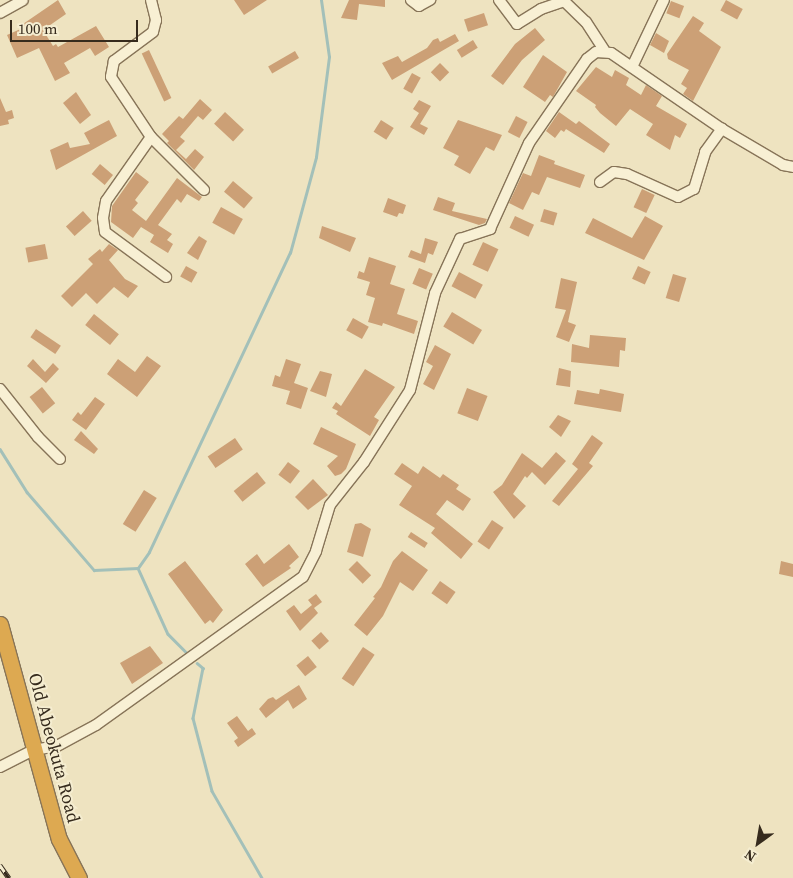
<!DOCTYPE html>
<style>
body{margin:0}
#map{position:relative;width:793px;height:878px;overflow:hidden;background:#eee3c0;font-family:"Source Serif 4",serif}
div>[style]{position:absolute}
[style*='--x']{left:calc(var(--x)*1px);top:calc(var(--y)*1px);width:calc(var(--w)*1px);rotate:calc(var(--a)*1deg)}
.stream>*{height:2.5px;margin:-1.25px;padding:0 1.25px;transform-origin:1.25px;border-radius:1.25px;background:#a3c0b9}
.building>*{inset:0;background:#cca076;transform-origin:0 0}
.roads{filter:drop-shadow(1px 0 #877458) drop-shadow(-1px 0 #877458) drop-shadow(0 1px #877458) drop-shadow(0 -1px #877458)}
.minor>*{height:10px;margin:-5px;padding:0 5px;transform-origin:5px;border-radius:5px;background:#f8f0d4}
.highway>*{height:15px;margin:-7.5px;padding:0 7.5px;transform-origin:7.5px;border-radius:7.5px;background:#dda951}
.rail>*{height:4.5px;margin-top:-2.25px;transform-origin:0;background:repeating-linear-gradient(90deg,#f5edd0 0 8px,#362b1d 0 16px);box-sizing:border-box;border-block:1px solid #362b1d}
span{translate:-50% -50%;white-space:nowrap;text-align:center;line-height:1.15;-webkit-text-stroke:4px #f5edd0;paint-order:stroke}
.street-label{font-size:18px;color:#362b1d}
.north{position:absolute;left:733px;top:818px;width:50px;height:50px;-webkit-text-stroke:4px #f5edd0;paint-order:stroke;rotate:212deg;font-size:14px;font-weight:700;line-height:20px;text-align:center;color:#362b1d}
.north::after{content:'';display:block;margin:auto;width:18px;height:22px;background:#362b1d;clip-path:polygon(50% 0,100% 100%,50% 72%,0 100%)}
.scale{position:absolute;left:10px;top:20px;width:128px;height:22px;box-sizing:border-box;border:2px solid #362b1d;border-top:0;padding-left:6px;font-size:15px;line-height:18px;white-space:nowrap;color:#362b1d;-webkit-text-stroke:4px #f5edd0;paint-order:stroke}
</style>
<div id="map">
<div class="stream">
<div style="--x:0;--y:449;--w:51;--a:57.9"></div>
<div style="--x:27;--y:492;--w:103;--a:49.3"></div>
<div style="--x:94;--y:570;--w:44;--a:-2.6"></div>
<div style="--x:138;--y:568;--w:72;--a:65.6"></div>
<div style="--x:168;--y:634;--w:25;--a:45"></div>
<div style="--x:138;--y:568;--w:19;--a:-55"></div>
<div style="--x:149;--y:552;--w:331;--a:-64.8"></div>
<div style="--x:290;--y:253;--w:99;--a:-74.8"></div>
<div style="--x:316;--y:157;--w:101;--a:-82.6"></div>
<div style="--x:329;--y:57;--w:58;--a:-98"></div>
<div style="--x:197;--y:663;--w:8;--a:40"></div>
<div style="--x:203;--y:668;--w:51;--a:101.3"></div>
<div style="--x:193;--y:718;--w:75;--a:75.4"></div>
<div style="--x:212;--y:791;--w:100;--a:60.1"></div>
</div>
<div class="building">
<div style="clip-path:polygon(58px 0,66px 14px,43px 30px,53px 46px,56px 44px,58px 47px,96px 26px,109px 47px,95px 56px,90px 48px,64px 63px,70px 73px,55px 81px,39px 48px,17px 58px,7px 35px,25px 27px,23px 24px)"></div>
<div style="clip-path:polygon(234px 0,267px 0,244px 15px)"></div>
<div style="clip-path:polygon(349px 0,385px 0,385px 7px,359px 4px,357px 20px,341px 18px)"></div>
<div style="left:726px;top:0;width:19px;height:12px;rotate:28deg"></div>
<div style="left:671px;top:1px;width:14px;height:13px;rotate:21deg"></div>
<div style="left:484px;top:13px;width:13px;height:21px;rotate:72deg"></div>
<div style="clip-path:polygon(693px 16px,704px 23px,699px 31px,721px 47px,693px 101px,683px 94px,687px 88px,681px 84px,689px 70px,668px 59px,667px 54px)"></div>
<div style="clip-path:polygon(535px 28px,545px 40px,522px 60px,503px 85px,491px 76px,515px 44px)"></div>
<div style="clip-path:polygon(656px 33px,669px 41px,664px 53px,650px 45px)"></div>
<div style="clip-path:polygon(455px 34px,459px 41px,392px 80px,382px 63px,398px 56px,402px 62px,427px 48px,433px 40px,438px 38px,440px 42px)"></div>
<div style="left:473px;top:40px;width:9px;height:19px;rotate:58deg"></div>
<div style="left:149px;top:50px;width:53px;height:8px;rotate:65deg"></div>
<div style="left:295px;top:51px;width:8px;height:31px;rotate:60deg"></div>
<div style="clip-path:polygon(543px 55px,567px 72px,553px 97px,550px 95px,545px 102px,523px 87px)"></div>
<div style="left:440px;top:63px;width:13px;height:13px;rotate:45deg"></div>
<div style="clip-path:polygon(596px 67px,612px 77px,615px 70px,629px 78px,626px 85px,641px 95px,646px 85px,662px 96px,656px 106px,687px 124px,680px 138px,675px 135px,670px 150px,646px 135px,653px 124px,630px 109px,616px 126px,600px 113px,595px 107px,596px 105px,576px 91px)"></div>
<div style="left:412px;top:73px;width:10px;height:18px;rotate:29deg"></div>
<div style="clip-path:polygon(76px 92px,91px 115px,80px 124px,63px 103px)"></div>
<div style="clip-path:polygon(0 98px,6px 112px,12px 110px,14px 118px,8px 120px,9px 124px,0 126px)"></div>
<div style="clip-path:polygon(200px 99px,212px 110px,203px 120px,198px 116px,180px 137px,185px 141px,176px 150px,186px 159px,195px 149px,204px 157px,194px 170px,167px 143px,169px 141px,162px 134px,179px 116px,183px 119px)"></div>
<div style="clip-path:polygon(419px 100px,431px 106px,420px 124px,428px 128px,424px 135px,410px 127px,419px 113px,413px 109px)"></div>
<div style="left:225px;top:112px;width:26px;height:16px;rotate:43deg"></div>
<div style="clip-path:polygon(559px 112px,576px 124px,579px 121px,610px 144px,604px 153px,566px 129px,564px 132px,561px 130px,555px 138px,546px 131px)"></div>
<div style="left:516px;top:116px;width:13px;height:18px;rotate:27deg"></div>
<div style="clip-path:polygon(109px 120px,117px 136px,56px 170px,50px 150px,68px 142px,70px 148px,90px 144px,84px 133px)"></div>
<div style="left:381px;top:120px;width:15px;height:14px;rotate:32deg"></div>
<div style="clip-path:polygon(458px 120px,502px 135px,494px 151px,486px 147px,470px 174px,454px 165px,459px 156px,443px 148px)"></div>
<div style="clip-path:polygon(539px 155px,555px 161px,554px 164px,585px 175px,580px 188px,547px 177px,539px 195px,532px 192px,523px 210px,509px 203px,523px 173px,531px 176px)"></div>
<div style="left:100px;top:164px;width:17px;height:13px;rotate:40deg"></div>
<div style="clip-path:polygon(136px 172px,149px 182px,135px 200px,138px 203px,132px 210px,146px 221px,177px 178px,202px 197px,199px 201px,187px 194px,181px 203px,177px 199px,158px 225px,172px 234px,167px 240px,173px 244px,168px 253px,150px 242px,154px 235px,141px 227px,133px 238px,111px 222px,112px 206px)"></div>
<div style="left:233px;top:181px;width:26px;height:14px;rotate:40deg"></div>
<div style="left:642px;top:189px;width:14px;height:20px;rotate:25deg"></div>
<div style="clip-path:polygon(438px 197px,455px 203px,452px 211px,487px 219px,485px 223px,479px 225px,433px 210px)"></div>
<div style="clip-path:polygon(388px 198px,406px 205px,403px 214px,399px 213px,397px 217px,383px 212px)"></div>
<div style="left:221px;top:207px;width:25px;height:18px;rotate:29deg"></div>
<div style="left:544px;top:209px;width:14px;height:13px;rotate:17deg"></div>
<div style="left:83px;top:211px;width:13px;height:23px;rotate:48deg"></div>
<div style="left:515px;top:216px;width:21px;height:13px;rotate:25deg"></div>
<div style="clip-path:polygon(645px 216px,663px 226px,644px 260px,585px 233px,593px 218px,632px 238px)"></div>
<div style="clip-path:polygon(322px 226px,356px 238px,350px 252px,319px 238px)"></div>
<div style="clip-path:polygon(199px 236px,207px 241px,198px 260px,187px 253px)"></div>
<div style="clip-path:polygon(425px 238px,438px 242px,433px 255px,428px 253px,425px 263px,408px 257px,411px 250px,421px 254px)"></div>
<div style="left:483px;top:242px;width:17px;height:25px;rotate:25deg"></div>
<div style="left:45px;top:244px;width:15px;height:20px;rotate:79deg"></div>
<div style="clip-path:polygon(109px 244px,118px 250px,109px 260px,125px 279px,138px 286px,128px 298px,114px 287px,97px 304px,86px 293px,72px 307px,61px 296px,93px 264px,88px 259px,100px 249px,102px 252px)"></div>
<div style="clip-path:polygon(369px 257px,396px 266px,390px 284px,405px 289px,397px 314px,418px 321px,414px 334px,383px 323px,382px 326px,368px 322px,375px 298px,366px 295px,370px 282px,357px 278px,359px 271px,364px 273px)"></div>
<div style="left:186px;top:266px;width:13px;height:12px;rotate:29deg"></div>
<div style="left:638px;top:266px;width:14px;height:14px;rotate:25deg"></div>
<div style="left:419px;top:268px;width:15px;height:17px;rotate:23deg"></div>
<div style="left:459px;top:272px;width:27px;height:16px;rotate:28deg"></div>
<div style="left:673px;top:274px;width:14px;height:25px;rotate:17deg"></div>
<div style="clip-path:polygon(561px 278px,577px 282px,568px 322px,576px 325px,569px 342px,556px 337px,566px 310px,555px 308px)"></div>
<div style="left:452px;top:312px;width:35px;height:17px;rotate:31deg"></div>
<div style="left:94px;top:314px;width:32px;height:14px;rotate:39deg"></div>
<div style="left:353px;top:318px;width:18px;height:14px;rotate:29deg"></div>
<div style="left:36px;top:329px;width:30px;height:10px;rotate:34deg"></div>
<div style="clip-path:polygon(590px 335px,626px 338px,625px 351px,620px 350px,619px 367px,571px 362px,572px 344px,589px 348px)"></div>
<div style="clip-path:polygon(435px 345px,451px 354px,434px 390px,423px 384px,433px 366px,426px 362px)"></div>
<div style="clip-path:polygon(147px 356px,161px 366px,137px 397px,107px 374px,118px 359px,135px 372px)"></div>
<div style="clip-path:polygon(33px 359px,45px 372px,53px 363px,59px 369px,46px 383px,27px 366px)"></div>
<div style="clip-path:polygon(286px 359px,301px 364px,294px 383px,308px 388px,301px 409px,286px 404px,290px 391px,272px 386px,275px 375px,280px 377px)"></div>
<div style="clip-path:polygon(559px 368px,571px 371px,570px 387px,556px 385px)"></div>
<div style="clip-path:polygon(365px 369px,395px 387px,374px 417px,379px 420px,370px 436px,336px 414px,338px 411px,332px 408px,336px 402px,341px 406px)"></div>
<div style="clip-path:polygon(320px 371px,332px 374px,326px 397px,310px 391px)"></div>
<div style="left:42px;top:387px;width:21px;height:16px;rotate:51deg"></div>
<div style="left:467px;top:388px;width:22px;height:27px;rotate:21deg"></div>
<div style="clip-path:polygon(600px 389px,624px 394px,621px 412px,574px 404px,577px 390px,599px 394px)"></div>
<div style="clip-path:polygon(95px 397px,105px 404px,86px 430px,72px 420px,78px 412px,81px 415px)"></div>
<div style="clip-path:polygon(558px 415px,571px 421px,561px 437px,549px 427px)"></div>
<div style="clip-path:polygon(321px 427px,356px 444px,346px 469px,341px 474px,335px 476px,327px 466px,338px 456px,313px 444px)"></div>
<div style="clip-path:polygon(81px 431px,98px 449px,94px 454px,74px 440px)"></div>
<div style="clip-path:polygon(592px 435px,603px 443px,589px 463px,593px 466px,559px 506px,552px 501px,578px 469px,572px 464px)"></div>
<div style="left:235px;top:438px;width:14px;height:33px;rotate:56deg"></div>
<div style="clip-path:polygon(556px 452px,566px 461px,545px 485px,532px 472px,527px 478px,525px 476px,513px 494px,526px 506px,514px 519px,493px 492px,502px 485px,522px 453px,542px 468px)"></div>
<div style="left:288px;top:462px;width:15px;height:16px;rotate:37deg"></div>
<div style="clip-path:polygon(402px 463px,418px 474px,423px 466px,440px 478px,443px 474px,459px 485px,456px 489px,471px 499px,463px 511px,447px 500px,436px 514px,473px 544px,461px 559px,431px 533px,435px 528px,399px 505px,412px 486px,394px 474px)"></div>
<div style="left:257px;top:472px;width:14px;height:30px;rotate:51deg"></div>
<div style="clip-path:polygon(313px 479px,328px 495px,308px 510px,295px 497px)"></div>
<div style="left:144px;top:490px;width:15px;height:40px;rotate:32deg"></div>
<div style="left:492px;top:520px;width:14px;height:26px;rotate:34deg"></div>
<div style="clip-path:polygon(361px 523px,371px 529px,363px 557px,347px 552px,355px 524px)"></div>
<div style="left:411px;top:532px;width:20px;height:6px;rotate:33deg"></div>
<div style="clip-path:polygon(289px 544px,299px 557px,289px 566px,291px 568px,263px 587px,245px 564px,257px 554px,264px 564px)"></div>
<div style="clip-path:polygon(402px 551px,428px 570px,413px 591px,400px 582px,383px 616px,367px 636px,354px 625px,375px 598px,373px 597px,381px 587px,393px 561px)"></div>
<div style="clip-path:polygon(185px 561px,223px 610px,213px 623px,210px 620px,205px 624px,168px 574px)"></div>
<div style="left:357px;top:561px;width:20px;height:12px;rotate:45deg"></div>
<div style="clip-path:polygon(781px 561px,793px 564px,793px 577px,779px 574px)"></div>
<div style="left:440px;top:581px;width:19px;height:15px;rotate:35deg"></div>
<div style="clip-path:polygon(316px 594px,322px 602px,314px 608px,318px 613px,300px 631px,286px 611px,294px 605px,301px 614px,312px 605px,308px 600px)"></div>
<div style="left:321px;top:632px;width:12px;height:13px;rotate:48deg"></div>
<div style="clip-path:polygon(150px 646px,163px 663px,132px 684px,120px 663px)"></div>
<div style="left:363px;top:647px;width:14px;height:38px;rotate:34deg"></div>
<div style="left:308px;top:656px;width:14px;height:15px;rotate:51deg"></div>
<div style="clip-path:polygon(299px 685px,307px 699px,293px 709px,288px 700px,266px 718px,259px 709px,268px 699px,273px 697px,276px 700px)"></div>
<div style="clip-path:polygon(237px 716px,248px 731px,252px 728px,256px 734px,238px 747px,234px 741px,238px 738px,227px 723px)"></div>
</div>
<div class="roads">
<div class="minor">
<div style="--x:151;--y:0;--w:21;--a:76"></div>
<div style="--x:156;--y:20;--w:12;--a:104"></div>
<div style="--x:153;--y:32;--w:49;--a:143.4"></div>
<div style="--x:114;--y:61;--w:16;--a:101"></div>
<div style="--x:111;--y:77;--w:72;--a:56.3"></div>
<div style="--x:151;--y:137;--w:75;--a:45"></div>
<div style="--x:411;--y:0;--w:10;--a:37"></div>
<div style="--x:419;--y:6;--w:13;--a:-29"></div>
<div style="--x:499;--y:0;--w:30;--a:53"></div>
<div style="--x:517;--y:24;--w:28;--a:-32"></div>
<div style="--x:541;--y:9;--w:24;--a:-19"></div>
<div style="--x:564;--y:1;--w:30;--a:44"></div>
<div style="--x:586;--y:22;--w:33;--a:57"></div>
<div style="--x:0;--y:13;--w:26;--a:-29"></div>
<div style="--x:632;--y:67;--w:74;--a:-64.5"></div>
<div style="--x:151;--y:137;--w:78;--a:125.1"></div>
<div style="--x:106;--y:201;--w:17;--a:100"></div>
<div style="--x:103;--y:218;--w:14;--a:82"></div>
<div style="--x:105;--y:232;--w:76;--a:36.4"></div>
<div style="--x:600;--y:182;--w:17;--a:-36"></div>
<div style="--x:614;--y:172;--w:13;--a:9"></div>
<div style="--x:627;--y:174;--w:56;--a:24.3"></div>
<div style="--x:678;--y:197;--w:18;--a:-27"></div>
<div style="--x:694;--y:189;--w:39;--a:-73"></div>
<div style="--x:705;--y:152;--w:29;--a:-54"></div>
<div style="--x:0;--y:389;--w:61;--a:51.6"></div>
<div style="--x:38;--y:437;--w:31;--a:45"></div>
<div style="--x:0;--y:767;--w:38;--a:-27"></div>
<div style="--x:34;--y:750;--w:23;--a:-10"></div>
<div style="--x:57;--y:746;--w:44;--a:-28.3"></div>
<div style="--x:96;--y:725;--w:254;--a:-35.6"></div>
<div style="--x:303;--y:577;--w:29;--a:-63"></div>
<div style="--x:316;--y:551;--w:48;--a:-73.1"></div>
<div style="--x:330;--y:505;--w:55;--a:-51.7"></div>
<div style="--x:364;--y:462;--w:85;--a:-57.4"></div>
<div style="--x:410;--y:390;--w:100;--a:-75.5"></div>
<div style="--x:435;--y:293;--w:60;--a:-65.2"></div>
<div style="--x:460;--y:239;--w:32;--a:-18"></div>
<div style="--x:490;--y:229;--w:94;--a:-65.6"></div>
<div style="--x:529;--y:143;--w:102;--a:-55.4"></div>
<div style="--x:587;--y:59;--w:11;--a:-38"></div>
<div style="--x:596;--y:52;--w:15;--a:4"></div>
<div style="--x:611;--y:53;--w:135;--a:34.4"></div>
<div style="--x:722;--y:129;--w:71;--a:30.5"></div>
<div style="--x:783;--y:165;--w:10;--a:11"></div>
</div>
<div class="highway">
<div style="--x:0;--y:624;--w:223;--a:74.7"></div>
<div style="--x:59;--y:839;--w:44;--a:62.9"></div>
</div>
</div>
<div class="rail">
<div style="--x:0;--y:865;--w:16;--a:55"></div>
</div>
<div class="street-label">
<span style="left:54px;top:748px;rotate:75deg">Old Abeokuta Road</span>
</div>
<div class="north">N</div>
<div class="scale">100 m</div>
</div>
